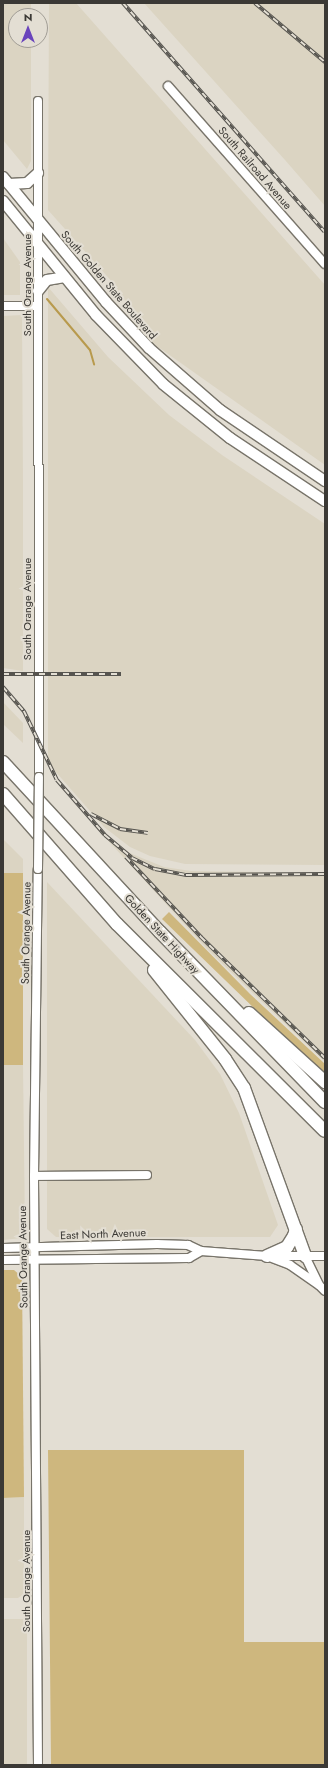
<!DOCTYPE html>
<style>
body{margin:0}
#map{position:relative;width:328px;height:1768px;overflow:hidden;background:#e3ded3;font-family:Jost,sans-serif}
div>[style]{position:absolute}
[style*='--x']{left:calc(var(--x)*1px);top:calc(var(--y)*1px);width:calc(var(--w)*1px);rotate:calc(var(--a)*1deg)}
.built>*{inset:0;background:#dbd4c2}
.green>*{inset:0;background:#ceb77e;transform-origin:0 0}
.stream>*{height:2px;margin:-1px;padding:0 1px;transform-origin:1px;border-radius:1px;background:#b89a4d}
.roads{filter:drop-shadow(1px 0 #78746a) drop-shadow(-1px 0 #78746a) drop-shadow(0 1px #78746a) drop-shadow(0 -1px #78746a)}
.minor>*{height:8px;margin:-4px;padding:0 4px;transform-origin:4px;border-radius:4px;background:#fff}
.major>*{height:10px;margin:-5px;padding:0 5px;transform-origin:5px;border-radius:5px;background:#fff}
.highway>*{height:12px;margin:-6px;padding:0 6px;transform-origin:6px;border-radius:6px;background:#fff}
.rail>*{height:3.5px;margin-top:-1.75px;transform-origin:0;background:repeating-linear-gradient(90deg,#e3ded3 0 6px,#56544f 0 12px);box-sizing:border-box;border-block:1px solid #56544f}
.bridges{filter:drop-shadow(1px 0 #78746a) drop-shadow(-1px 0 #78746a) drop-shadow(0 1px #78746a) drop-shadow(0 -1px #78746a)}
.minor-bridge>*{height:8px;margin:-4px;padding:0 4px;transform-origin:4px;border-radius:4px;background:#fff}
span{translate:-50% -50%;white-space:nowrap;text-align:center;line-height:1.15;-webkit-text-stroke:4px #e3ded3;paint-order:stroke}
.street-label{font-size:11px;color:#3b3935}
.frame{position:absolute;inset:0;border:4px solid #3b3935;pointer-events:none}
.north{position:absolute;left:8px;top:8px;width:40px;height:40px;box-sizing:border-box;background:#e3ded3;border:1px solid #a09c94;border-radius:50%;rotate:0deg;font-size:11px;font-weight:700;line-height:16px;text-align:center;color:#3b3935}
.north::after{content:'';display:block;margin:auto;width:14px;height:18px;background:#6a44bc;clip-path:polygon(50% 0,100% 100%,50% 72%,0 100%)}
</style>
<div id="map">
<div class="built">
<div style="clip-path:polygon(3px 3px,31px 3px,31px 16px,16px 16px,16px 40px,31px 40px,31px 161px,27px 169px,3px 140px)"></div>
<div style="clip-path:polygon(49px 3px,76px 3px,325px 285px,325px 465px,154px 344px,114px 284px,48px 210px)"></div>
<div style="clip-path:polygon(144px 3px,325px 3px,325px 206px,285px 160px)"></div>
<div style="clip-path:polygon(3px 238px,20px 262px,20px 295px,3px 295px)"></div>
<div style="clip-path:polygon(48px 287px,108px 357px,169px 415px,222px 455px,325px 524px,325px 865px,185px 864px,150px 856px,130px 847px,104px 827px,48px 763px)"></div>
<div style="clip-path:polygon(22px 315px,23px 484px,23px 671px,3px 668px,3px 316px)"></div>
<div style="clip-path:polygon(3px 702px,23px 723px,23px 743px,3px 724px)"></div>
<div style="clip-path:polygon(93px 824px,127px 852px,164px 867px,191px 871px,325px 873px,325px 1062px,207px 949px)"></div>
<div style="clip-path:polygon(3px 839px,23px 859px,23px 873px,3px 873px)"></div>
<div style="clip-path:polygon(47px 882px,195px 1040px,220px 1074px,239px 1113px,278px 1225px,270px 1237px,56px 1237px,47px 1229px)"></div>
<div style="clip-path:polygon(3px 1065px,23px 1065px,25px 1233px,22px 1238px,3px 1240px)"></div>
<div style="clip-path:polygon(24px 1497px,24px 1594px,18px 1598px,3px 1598px,3px 1498px)"></div>
<div style="clip-path:polygon(3px 1619px,24px 1619px,27px 1622px,27px 1765px,3px 1765px)"></div>
</div>
<div class="green">
<div style="left:3px;top:873px;width:20px;height:192px"></div>
<div style="clip-path:polygon(169px 912px,250px 994px,325px 1064px,325px 1077px,162px 919px)"></div>
<div style="clip-path:polygon(3px 1270px,14px 1270px,22px 1277px,24px 1497px,3px 1498px)"></div>
<div style="clip-path:polygon(48px 1450px,244px 1450px,244px 1642px,325px 1642px,325px 1765px,51px 1765px)"></div>
</div>
<div class="stream">
<div style="--x:47;--y:299;--w:67;--a:49.9"></div>
<div style="--x:90;--y:350;--w:15;--a:74"></div>
</div>
<div class="roads">
<div class="minor">
<div style="--x:168;--y:86;--w:237;--a:48.6"></div>
<div style="--x:38;--y:101;--w:676;--a:89.92"></div>
<div style="--x:3;--y:306;--w:35;--a:0"></div>
<div style="--x:34;--y:1176;--w:113;--a:-0.5"></div>
<div style="--x:3;--y:1248;--w:154;--a:-1.5"></div>
<div style="--x:157;--y:1244;--w:31;--a:2"></div>
<div style="--x:188;--y:1245;--w:14;--a:25"></div>
<div style="--x:201;--y:1251;--w:66;--a:4.3"></div>
<div style="--x:267;--y:1256;--w:58;--a:0"></div>
<div style="--x:305;--y:1256;--w:32;--a:64"></div>
<div style="--x:319;--y:1285;--w:8;--a:45"></div>
<div style="--x:272;--y:1258;--w:19;--a:21"></div>
<div style="--x:290;--y:1265;--w:35;--a:35"></div>
<div style="--x:3;--y:1260;--w:186;--a:-0.6"></div>
<div style="--x:189;--y:1258;--w:14;--a:-30"></div>
<div style="--x:38;--y:1765;--w:589;--a:-90.39"></div>
<div style="--x:34;--y:1176;--w:307;--a:-89.3"></div>
</div>
<div class="major">
<div style="--x:3;--y:177;--w:162;--a:50.5"></div>
<div style="--x:106;--y:302;--w:63;--a:46.9"></div>
<div style="--x:149;--y:348;--w:94;--a:41.1"></div>
<div style="--x:220;--y:410;--w:127;--a:34.1"></div>
<div style="--x:9;--y:184;--w:18;--a:-3"></div>
<div style="--x:27;--y:183;--w:15;--a:-42"></div>
<div style="--x:3;--y:201;--w:147;--a:50.8"></div>
<div style="--x:96;--y:315;--w:96;--a:45.8"></div>
<div style="--x:163;--y:384;--w:86;--a:38.9"></div>
<div style="--x:230;--y:438;--w:114;--a:33.6"></div>
<div style="--x:38;--y:291;--w:14;--a:-51"></div>
<div style="--x:47;--y:280;--w:18;--a:-9"></div>
</div>
<div class="highway">
<div style="--x:3;--y:762;--w:231;--a:47.3"></div>
<div style="--x:160;--y:932;--w:237;--a:45.9"></div>
<div style="--x:3;--y:794;--w:173;--a:48.8"></div>
<div style="--x:117;--y:924;--w:293;--a:44.9"></div>
<div style="--x:154;--y:970;--w:114;--a:51.4"></div>
<div style="--x:225;--y:1059;--w:35;--a:57"></div>
<div style="--x:244;--y:1088;--w:179;--a:70"></div>
<div style="--x:249;--y:1013;--w:103;--a:42.2"></div>
<div style="--x:267;--y:1256;--w:22;--a:-24"></div>
<div style="--x:287;--y:1247;--w:13;--a:-58"></div>
<div style="--x:294;--y:1236;--w:7;--a:-74"></div>
</div>
</div>
<div class="rail">
<div style="--x:123;--y:3;--w:305;--a:48.6"></div>
<div style="--x:255;--y:3;--w:92;--a:40.1"></div>
<div style="--x:3;--y:674;--w:118;--a:0"></div>
<div style="--x:3;--y:687;--w:32;--a:49"></div>
<div style="--x:24;--y:711;--w:76;--a:64.4"></div>
<div style="--x:57;--y:780;--w:73;--a:48.9"></div>
<div style="--x:105;--y:835;--w:35;--a:40"></div>
<div style="--x:132;--y:858;--w:25;--a:26"></div>
<div style="--x:155;--y:869;--w:32;--a:11"></div>
<div style="--x:186;--y:875;--w:139;--a:-0.4"></div>
<div style="--x:91;--y:814;--w:33;--a:27"></div>
<div style="--x:120;--y:829;--w:28;--a:8"></div>
<div style="--x:126;--y:857;--w:110;--a:46.8"></div>
<div style="--x:201;--y:937;--w:173;--a:44.3"></div>
</div>
<div class="bridges">
<div class="minor-bridge">
<div style="--x:38;--y:869;--w:92;--a:-89.4"></div>
</div>
</div>
<div class="street-label">
<span style="left:255px;top:168px;rotate:49deg">South Railroad Avenue</span>
<span style="left:27px;top:285px;rotate:-90deg">South Orange Avenue</span>
<span style="left:109px;top:285px;rotate:49deg">South Golden State Boulevard</span>
<span style="left:27px;top:609px;rotate:-90deg">South Orange Avenue</span>
<span style="left:26px;top:933px;rotate:-89deg">South Orange Avenue</span>
<span style="left:162px;top:934px;rotate:47deg">Golden State Highway</span>
<span style="left:103px;top:1234px;rotate:-2deg">East North Avenue</span>
<span style="left:23px;top:1257px;rotate:-91deg">South Orange Avenue</span>
<span style="left:26px;top:1581px;rotate:-90deg">South Orange Avenue</span>
</div>
<div class="frame"></div>
<div class="north">N</div>
</div>
